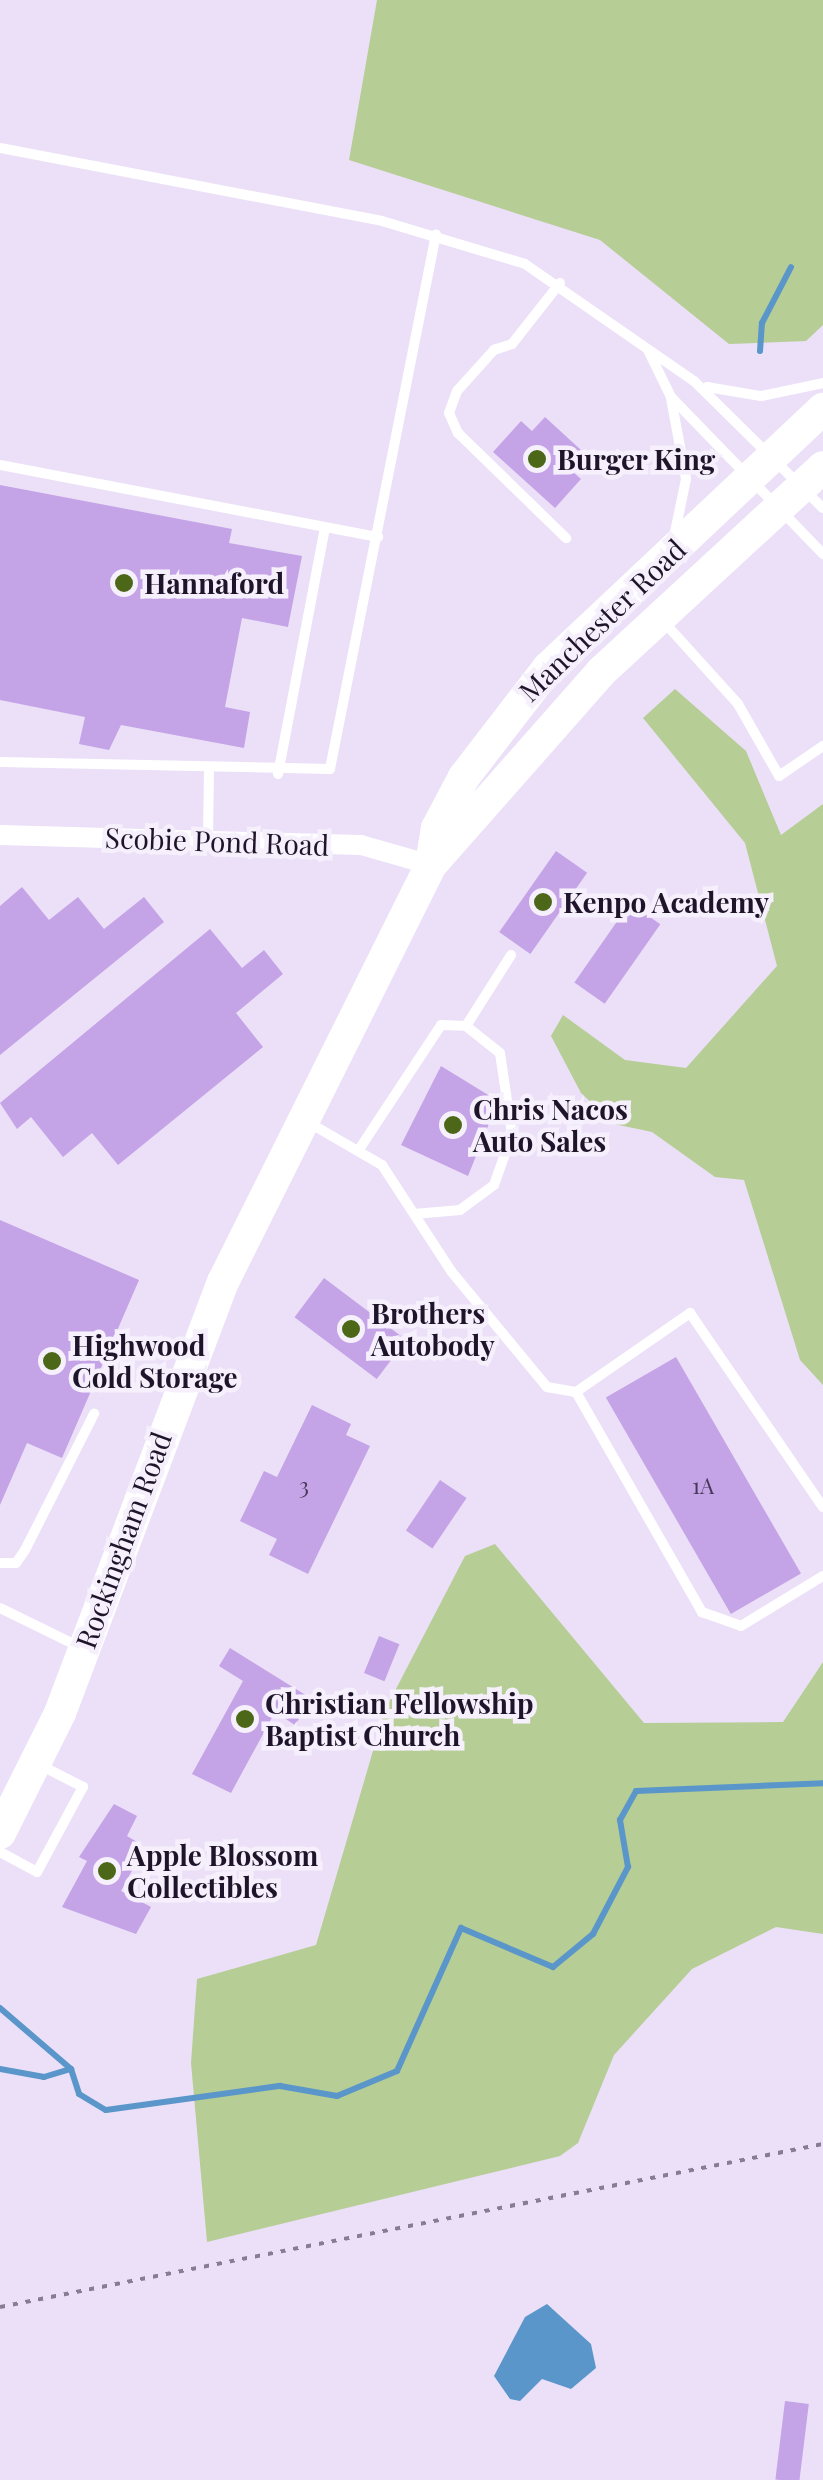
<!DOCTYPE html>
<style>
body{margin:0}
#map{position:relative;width:823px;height:2480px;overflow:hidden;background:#ebe0f8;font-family:"Playfair Display",serif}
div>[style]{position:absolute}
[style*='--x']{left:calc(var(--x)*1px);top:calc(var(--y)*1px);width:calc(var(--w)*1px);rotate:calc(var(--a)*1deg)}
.green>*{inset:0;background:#b6cd95}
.water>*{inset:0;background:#5a96c9}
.stream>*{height:6px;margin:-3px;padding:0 3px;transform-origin:3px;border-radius:3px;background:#5a96c9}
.building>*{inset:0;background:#c4a3e6;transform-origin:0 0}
.path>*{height:4px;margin-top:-2px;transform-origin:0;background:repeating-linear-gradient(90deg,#877c93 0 5px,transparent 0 13px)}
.service>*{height:10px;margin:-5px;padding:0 5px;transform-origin:5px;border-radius:5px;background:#fff}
.minor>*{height:20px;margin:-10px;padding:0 10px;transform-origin:10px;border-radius:10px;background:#fff}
.primary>*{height:32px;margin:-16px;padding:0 16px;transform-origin:16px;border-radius:16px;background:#fff}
.dots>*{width:28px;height:28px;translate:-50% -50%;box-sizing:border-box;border:5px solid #f5f0fc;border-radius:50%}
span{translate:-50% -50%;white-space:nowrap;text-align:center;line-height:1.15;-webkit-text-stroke:9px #f5f0fc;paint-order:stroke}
.number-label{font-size:22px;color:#483859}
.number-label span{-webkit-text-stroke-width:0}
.poi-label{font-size:28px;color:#1f152a;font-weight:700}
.left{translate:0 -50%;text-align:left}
.street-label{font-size:28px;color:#1f152a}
</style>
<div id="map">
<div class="green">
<div style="clip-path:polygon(377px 0,823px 0,823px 325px,806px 341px,729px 344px,600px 240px,349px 160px)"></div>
<div style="clip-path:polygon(675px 689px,746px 751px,781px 835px,823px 804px,823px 1385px,800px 1360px,744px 1180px,715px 1177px,652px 1132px,614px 1124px,581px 1093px,551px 1036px,563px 1015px,625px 1060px,686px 1068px,777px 966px,745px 843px,643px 718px)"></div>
<div style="clip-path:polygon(495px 1544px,644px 1723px,783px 1722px,823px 1662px,823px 1934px,776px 1927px,692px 1969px,614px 2055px,578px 2143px,560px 2156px,207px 2242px,191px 2063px,197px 1979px,316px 1945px,385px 1710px,465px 1556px)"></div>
</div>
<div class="water">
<div style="clip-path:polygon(547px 2304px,591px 2344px,596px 2368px,571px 2389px,542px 2379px,520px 2401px,510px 2399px,494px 2376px,525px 2317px)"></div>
</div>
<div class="stream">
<div style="--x:760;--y:351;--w:28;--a:-86"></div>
<div style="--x:762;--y:323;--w:63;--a:-62.6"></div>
<div style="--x:0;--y:2008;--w:94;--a:40.7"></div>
<div style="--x:71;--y:2069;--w:26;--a:72"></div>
<div style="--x:79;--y:2094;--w:31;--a:31"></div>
<div style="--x:106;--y:2110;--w:176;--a:-7.9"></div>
<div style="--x:280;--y:2086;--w:58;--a:10"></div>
<div style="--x:337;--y:2096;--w:65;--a:-22.6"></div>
<div style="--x:397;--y:2071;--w:157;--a:-65.9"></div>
<div style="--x:461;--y:1928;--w:100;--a:23"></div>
<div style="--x:553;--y:1967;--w:52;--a:-39.5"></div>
<div style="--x:593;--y:1934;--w:76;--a:-62.4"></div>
<div style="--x:628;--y:1867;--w:48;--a:-99.7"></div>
<div style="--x:620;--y:1820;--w:33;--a:-61"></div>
<div style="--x:636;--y:1791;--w:187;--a:-2.4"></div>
<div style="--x:0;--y:2069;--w:45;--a:10.3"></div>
<div style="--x:44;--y:2077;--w:28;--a:-17"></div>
</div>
<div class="building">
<div style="clip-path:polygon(545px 417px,581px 450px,566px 466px,581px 479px,555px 508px,493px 452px,521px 421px,532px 431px)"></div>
<div style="clip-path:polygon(0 485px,232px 529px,229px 543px,302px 556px,288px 627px,242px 618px,225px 707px,250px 712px,244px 748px,121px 725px,109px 750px,79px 744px,85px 717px,0 700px)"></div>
<div style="left:556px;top:851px;width:38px;height:99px;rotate:35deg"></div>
<div style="clip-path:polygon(22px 887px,49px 920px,78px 897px,104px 929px,144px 897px,164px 922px,0 1055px,0 906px)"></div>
<div style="left:630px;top:903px;width:37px;height:97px;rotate:35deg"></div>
<div style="clip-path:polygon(210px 929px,242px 968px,264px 950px,283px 974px,236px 1013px,263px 1047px,118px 1165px,92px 1133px,63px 1157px,31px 1117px,17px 1129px,0 1103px)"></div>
<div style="clip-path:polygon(441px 1066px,498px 1101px,468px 1176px,401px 1145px)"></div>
<div style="clip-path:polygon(0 1220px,139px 1280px,62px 1458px,27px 1443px,0 1505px)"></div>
<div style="left:324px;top:1278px;width:103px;height:49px;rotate:37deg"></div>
<div style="left:676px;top:1357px;width:250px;height:81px;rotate:60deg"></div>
<div style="clip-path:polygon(312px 1405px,351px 1424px,346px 1435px,370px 1446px,308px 1574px,269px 1555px,277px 1539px,240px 1521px,264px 1471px,277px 1477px)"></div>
<div style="left:440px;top:1480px;width:32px;height:61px;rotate:34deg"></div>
<div style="left:379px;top:1636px;width:22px;height:40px;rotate:22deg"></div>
<div style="clip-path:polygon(230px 1648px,312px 1699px,295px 1725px,275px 1712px,231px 1793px,192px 1774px,243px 1681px,219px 1666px)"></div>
<div style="clip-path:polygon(114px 1804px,137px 1816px,127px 1836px,137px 1842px,128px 1858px,136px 1863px,121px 1891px,151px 1907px,136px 1934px,62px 1907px,87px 1861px,79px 1857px)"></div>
<div style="left:785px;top:2401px;width:24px;height:79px;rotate:7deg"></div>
</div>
<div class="path">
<div style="--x:0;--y:2307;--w:839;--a:-11.2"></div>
</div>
<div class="service">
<div style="--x:0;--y:148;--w:389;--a:10.8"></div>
<div style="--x:382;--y:221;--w:149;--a:16.7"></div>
<div style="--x:525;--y:264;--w:206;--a:34.7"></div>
<div style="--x:694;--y:381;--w:181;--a:44.6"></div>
<div style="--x:560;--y:283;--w:78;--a:128.2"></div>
<div style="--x:512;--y:344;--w:19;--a:162"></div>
<div style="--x:494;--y:350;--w:55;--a:132.1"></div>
<div style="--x:457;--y:391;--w:23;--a:110"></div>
<div style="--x:449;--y:413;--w:22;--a:66"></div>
<div style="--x:458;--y:433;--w:151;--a:44.2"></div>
<div style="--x:648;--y:350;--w:52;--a:63.9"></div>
<div style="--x:671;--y:397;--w:219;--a:45.9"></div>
<div style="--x:707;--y:387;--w:55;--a:9.5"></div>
<div style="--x:761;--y:396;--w:63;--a:-11.8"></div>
<div style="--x:671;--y:398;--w:82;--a:79.5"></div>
<div style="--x:686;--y:479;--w:54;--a:101.7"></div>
<div style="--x:0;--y:465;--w:385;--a:10.8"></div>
<div style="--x:664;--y:622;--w:110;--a:47.9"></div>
<div style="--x:738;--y:704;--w:83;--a:60.3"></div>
<div style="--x:779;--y:776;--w:53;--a:-34.3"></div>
<div style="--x:0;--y:762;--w:330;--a:1.2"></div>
<div style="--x:330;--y:769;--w:545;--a:-78.79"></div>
<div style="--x:278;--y:774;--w:251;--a:-79.2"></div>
<div style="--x:208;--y:840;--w:68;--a:-89.2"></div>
<div style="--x:466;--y:1026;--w:84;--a:-57.6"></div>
<div style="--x:306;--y:1121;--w:88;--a:30.1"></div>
<div style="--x:382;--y:1165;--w:126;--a:56.9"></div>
<div style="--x:451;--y:1271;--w:151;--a:50.4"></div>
<div style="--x:547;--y:1387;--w:29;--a:10"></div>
<div style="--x:576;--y:1392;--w:139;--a:-34.7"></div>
<div style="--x:690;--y:1313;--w:235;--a:55.6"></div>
<div style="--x:360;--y:1148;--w:147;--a:-56.6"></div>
<div style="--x:441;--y:1025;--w:25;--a:2"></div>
<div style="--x:466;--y:1026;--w:43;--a:38.5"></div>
<div style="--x:500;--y:1053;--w:82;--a:81.6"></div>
<div style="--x:512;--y:1134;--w:54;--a:109.4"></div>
<div style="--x:494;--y:1185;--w:42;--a:143.7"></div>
<div style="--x:460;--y:1210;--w:46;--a:175"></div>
<div style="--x:576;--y:1392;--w:254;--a:60.2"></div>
<div style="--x:702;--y:1612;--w:41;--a:19.7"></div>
<div style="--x:741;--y:1626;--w:96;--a:-31.4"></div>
<div style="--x:0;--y:1563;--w:16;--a:0"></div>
<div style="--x:16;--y:1563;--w:16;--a:-55"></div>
<div style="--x:25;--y:1550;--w:153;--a:-63.1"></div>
<div style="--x:0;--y:1608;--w:87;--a:26"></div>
<div style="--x:0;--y:1852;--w:42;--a:28.4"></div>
<div style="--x:37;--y:1872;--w:97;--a:-61.6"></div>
<div style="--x:83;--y:1787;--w:51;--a:-152.9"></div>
</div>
<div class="minor">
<div style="--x:0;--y:835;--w:361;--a:1.6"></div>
<div style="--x:361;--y:845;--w:73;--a:15.9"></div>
</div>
<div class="primary">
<div style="--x:431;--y:865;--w:257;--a:-48.6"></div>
<div style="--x:601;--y:672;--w:302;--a:-42.7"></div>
<div style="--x:0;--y:1833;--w:134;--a:-63.4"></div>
<div style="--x:60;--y:1713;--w:461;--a:-69.3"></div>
<div style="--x:223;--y:1282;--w:466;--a:-63.5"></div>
<div style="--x:431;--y:865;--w:37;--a:-81"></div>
<div style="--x:437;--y:828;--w:58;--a:-62.1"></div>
<div style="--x:464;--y:777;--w:138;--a:-52.4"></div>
<div style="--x:548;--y:668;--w:378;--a:-43.3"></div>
</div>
<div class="dots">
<div style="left:537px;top:459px;background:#4d6718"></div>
<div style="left:124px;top:583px;background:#4d6718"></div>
<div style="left:543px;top:902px;background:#4d6718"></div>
<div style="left:453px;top:1125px;background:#4d6718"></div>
<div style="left:351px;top:1329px;background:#4d6718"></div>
<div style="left:52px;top:1361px;background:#4d6718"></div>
<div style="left:245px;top:1719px;background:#4d6718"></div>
<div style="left:107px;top:1871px;background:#4d6718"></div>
</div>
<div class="number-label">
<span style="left:304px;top:1486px">3</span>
<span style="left:703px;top:1486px">1A</span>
</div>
<div class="poi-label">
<span class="left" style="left:557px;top:459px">Burger King</span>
<span class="left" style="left:144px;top:583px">Hannaford</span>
<span class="left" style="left:563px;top:902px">Kenpo Academy</span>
<span class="left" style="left:473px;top:1125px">Chris Nacos<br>Auto Sales</span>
<span class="left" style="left:371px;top:1329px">Brothers<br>Autobody</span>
<span class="left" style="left:72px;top:1361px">Highwood<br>Cold Storage</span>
<span class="left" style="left:265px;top:1719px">Christian Fellowship<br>Baptist Church</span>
<span class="left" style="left:127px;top:1871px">Apple Blossom<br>Collectibles</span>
</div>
<div class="street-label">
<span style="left:602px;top:620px;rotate:-44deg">Manchester Road</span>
<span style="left:217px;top:841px;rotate:2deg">Scobie Pond Road</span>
<span style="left:123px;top:1540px;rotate:-70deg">Rockingham Road</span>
</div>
</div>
